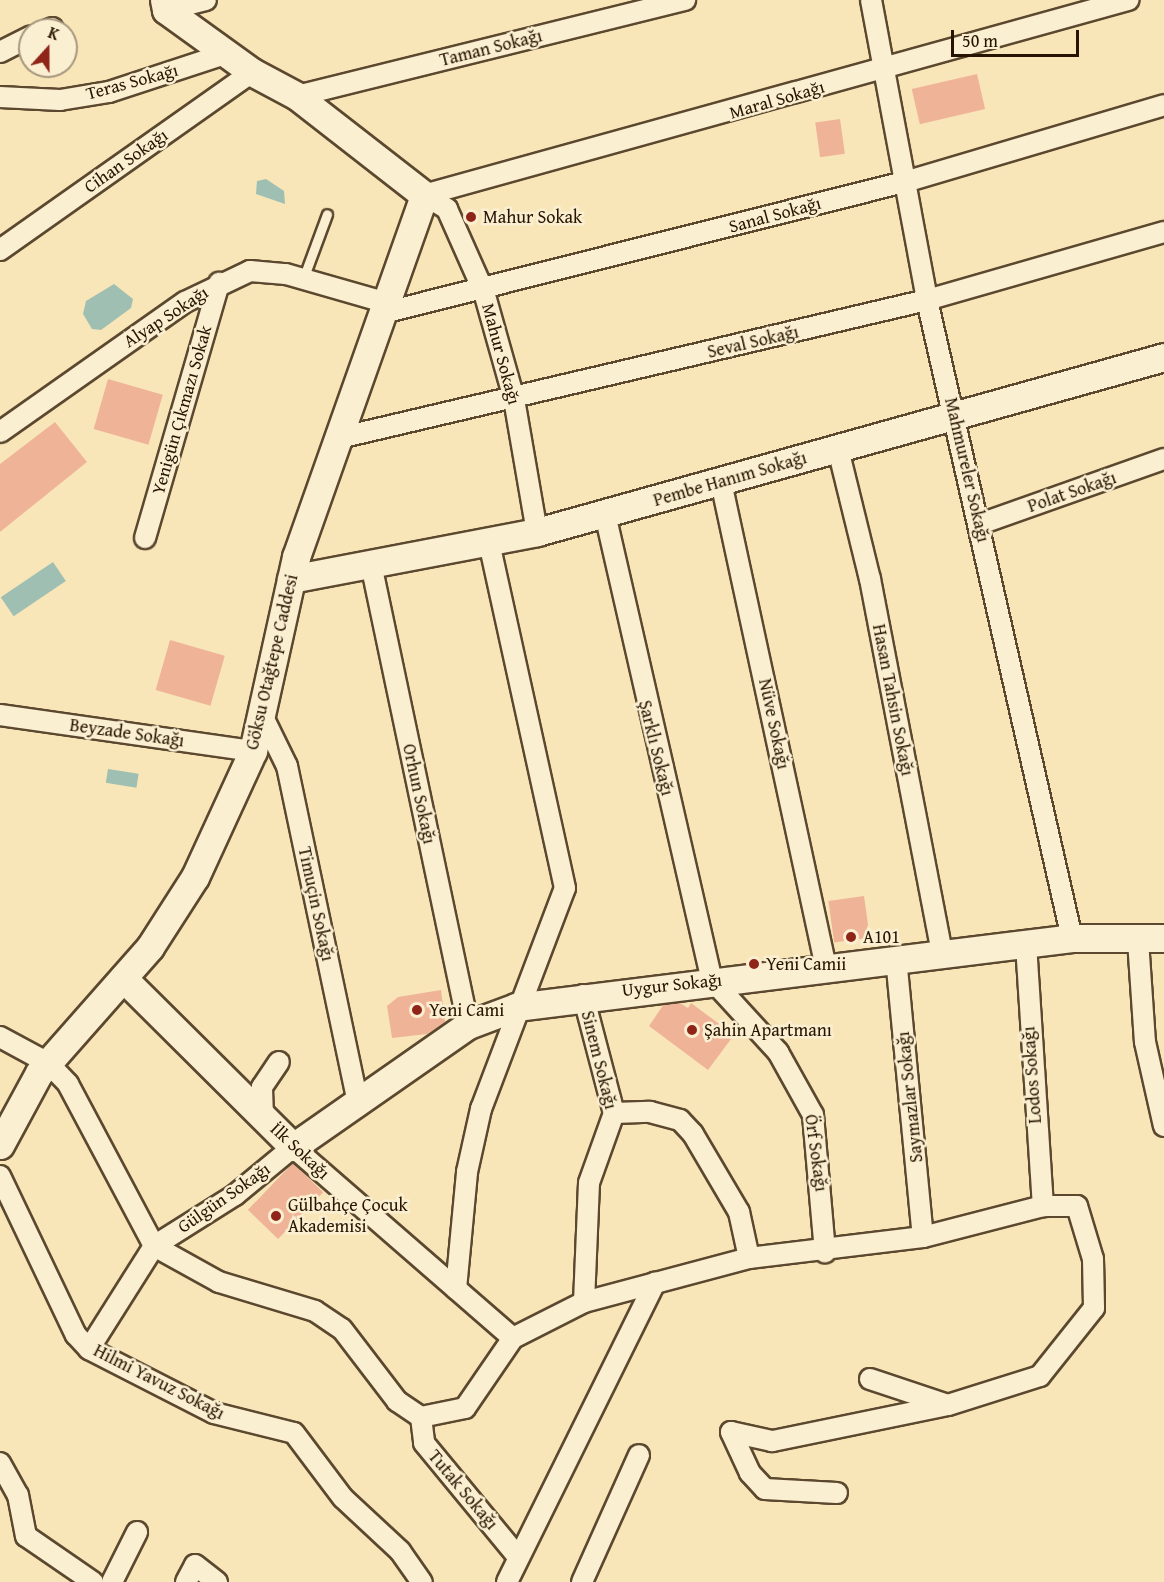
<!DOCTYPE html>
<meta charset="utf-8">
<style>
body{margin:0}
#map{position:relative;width:1164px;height:1582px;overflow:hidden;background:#f9e6b8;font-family:"Gentium Book Plus",serif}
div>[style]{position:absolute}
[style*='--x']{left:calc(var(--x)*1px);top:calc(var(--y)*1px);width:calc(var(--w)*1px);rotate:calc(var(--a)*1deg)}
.water>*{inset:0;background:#9ebfb1;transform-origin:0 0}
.building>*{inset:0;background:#efb498;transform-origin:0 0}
.roads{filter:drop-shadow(2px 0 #5b482f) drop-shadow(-2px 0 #5b482f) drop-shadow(0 2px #5b482f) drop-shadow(0 -2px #5b482f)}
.lane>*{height:9px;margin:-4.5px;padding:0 4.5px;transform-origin:4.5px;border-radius:4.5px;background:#fbefd1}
.street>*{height:20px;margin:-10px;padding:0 10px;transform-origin:10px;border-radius:10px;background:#fbefd1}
.secondary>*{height:27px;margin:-13.5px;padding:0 13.5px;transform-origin:13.5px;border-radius:13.5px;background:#fbefd1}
.dots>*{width:16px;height:16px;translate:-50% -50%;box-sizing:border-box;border:3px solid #fbefd1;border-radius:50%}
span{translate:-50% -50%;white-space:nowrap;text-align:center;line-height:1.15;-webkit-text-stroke:5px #fbefd1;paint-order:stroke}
.street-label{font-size:18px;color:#261401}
.poi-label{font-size:18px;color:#261401}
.left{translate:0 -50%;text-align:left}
.north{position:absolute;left:18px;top:18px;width:60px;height:60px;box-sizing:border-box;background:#fbefd1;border:2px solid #a6977e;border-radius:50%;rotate:21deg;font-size:16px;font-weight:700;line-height:24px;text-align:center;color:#261401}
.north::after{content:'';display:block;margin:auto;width:21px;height:27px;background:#8f2418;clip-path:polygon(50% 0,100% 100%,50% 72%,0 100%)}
.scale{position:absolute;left:951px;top:30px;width:128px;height:27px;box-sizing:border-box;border:3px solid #261401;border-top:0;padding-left:8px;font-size:18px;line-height:21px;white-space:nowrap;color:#261401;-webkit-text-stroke:4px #fbefd1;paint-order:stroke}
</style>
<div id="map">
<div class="water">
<div style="clip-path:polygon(266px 179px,284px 191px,285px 204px,256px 194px,257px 181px)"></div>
<div style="clip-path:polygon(114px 284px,133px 299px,131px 308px,101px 330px,92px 329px,83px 314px,86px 301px)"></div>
<div style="left:53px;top:562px;width:23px;height:63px;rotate:56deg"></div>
<div style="left:108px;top:769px;width:31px;height:14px;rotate:9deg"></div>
</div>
<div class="building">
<div style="left:977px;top:74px;width:36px;height:67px;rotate:77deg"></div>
<div style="left:840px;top:119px;width:35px;height:25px;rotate:82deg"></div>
<div style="left:108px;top:379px;width:57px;height:52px;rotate:16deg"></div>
<div style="clip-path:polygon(55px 422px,87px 462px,0 532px,0 464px)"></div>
<div style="left:170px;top:640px;width:57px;height:52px;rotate:16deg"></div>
<div style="left:864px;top:896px;width:42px;height:36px;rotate:82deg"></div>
<div style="clip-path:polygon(441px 990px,445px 1022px,427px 1034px,392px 1038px,387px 1006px,398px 997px)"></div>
<div style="clip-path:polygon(680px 1003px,688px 1008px,691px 1003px,734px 1035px,708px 1070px,649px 1026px,664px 1004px)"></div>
<div style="left:293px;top:1163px;width:42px;height:65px;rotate:44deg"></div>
</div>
<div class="roads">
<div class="lane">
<div style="--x:303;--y:279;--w:69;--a:-69.7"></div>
</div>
<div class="street">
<div style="--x:871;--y:0;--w:305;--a:79.4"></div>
<div style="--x:927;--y:300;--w:654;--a:77.2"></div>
<div style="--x:166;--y:10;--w:41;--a:-14"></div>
<div style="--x:48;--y:30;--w:5;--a:-22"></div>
<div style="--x:0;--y:52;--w:34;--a:-27"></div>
<div style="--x:297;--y:96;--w:400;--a:-13.9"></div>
<div style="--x:0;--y:97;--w:60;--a:2.9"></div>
<div style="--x:60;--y:100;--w:50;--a:-9.3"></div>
<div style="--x:109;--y:92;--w:122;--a:-18.1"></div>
<div style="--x:424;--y:195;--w:731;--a:-15.48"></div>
<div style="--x:424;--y:195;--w:27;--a:31"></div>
<div style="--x:447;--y:209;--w:91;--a:66"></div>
<div style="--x:484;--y:292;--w:111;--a:74.3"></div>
<div style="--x:514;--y:399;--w:135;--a:80.2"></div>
<div style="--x:0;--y:250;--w:309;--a:-35.2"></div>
<div style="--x:383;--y:313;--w:541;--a:-14.11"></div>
<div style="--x:908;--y:181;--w:267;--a:-16.5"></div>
<div style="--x:0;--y:432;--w:226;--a:-35.1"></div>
<div style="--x:185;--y:302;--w:72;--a:-25.5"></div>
<div style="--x:250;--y:271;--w:36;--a:5"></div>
<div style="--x:286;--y:274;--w:105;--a:16"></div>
<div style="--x:339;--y:438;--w:604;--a:-13.21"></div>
<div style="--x:927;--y:300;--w:247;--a:-16"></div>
<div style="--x:838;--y:449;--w:134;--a:76.2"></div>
<div style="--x:870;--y:579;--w:380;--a:79.1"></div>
<div style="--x:721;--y:482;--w:496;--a:77.8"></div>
<div style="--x:605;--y:514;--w:478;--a:77.1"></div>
<div style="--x:712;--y:980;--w:98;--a:47.5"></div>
<div style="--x:778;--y:1052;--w:72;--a:60.9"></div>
<div style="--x:813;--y:1115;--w:138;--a:85"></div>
<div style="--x:980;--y:524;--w:195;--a:-19.5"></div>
<div style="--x:145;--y:538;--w:266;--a:-73.8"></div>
<div style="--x:371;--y:564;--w:471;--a:78.1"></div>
<div style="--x:261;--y:713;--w:59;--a:63.9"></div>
<div style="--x:287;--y:766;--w:340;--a:78.1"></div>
<div style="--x:0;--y:715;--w:256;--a:8.1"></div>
<div style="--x:1138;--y:940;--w:102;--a:86.1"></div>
<div style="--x:1145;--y:1042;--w:86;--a:77.3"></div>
<div style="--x:1026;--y:944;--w:263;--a:86.3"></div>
<div style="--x:896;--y:958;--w:280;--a:84.5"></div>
<div style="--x:583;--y:995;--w:122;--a:75.3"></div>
<div style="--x:614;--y:1113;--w:74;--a:109.7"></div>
<div style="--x:589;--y:1183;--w:119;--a:92.4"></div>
<div style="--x:0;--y:1037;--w:55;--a:28.4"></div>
<div style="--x:48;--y:1063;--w:29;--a:46"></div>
<div style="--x:68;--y:1084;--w:183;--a:62"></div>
<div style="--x:154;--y:1246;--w:74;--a:29"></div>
<div style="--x:219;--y:1282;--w:100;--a:16.8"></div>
<div style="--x:315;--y:1311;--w:32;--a:34"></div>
<div style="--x:342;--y:1329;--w:91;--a:52.6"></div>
<div style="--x:397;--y:1401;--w:29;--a:34"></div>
<div style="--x:421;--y:1417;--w:45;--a:-11.6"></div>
<div style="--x:465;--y:1408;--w:85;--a:-55.6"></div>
<div style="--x:513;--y:1338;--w:80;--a:-26.9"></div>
<div style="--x:584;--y:1302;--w:171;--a:-14.9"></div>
<div style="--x:749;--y:1258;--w:175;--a:-6.9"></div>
<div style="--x:923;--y:1237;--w:124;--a:-14.5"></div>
<div style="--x:1043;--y:1206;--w:34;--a:0"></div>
<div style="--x:1077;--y:1206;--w:55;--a:73.2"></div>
<div style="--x:1093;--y:1259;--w:49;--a:88.8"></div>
<div style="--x:1094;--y:1308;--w:87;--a:128.5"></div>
<div style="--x:1040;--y:1376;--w:96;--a:162.5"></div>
<div style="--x:948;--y:1405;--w:180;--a:168.4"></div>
<div style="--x:772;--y:1441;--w:42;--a:-167.6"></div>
<div style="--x:731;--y:1432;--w:45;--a:65.1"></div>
<div style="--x:750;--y:1473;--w:22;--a:47"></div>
<div style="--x:765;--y:1489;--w:72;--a:3.2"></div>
<div style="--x:614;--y:1113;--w:36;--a:-2"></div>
<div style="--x:650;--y:1112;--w:31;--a:15"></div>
<div style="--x:680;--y:1120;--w:19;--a:47"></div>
<div style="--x:693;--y:1134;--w:91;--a:59.5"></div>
<div style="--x:739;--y:1212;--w:47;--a:77.7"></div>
<div style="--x:263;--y:1117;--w:30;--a:-92"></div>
<div style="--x:262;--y:1087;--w:30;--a:-56"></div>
<div style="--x:0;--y:1176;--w:176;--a:64.5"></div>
<div style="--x:76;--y:1335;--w:19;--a:47"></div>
<div style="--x:89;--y:1349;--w:140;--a:27.1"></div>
<div style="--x:214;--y:1413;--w:82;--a:14"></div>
<div style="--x:294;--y:1433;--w:81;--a:53"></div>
<div style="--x:343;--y:1498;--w:78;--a:42.9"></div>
<div style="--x:400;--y:1551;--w:38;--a:55"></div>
<div style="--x:456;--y:1289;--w:118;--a:-84.6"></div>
<div style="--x:467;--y:1172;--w:65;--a:-77.5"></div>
<div style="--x:481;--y:1109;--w:236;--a:-69.2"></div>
<div style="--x:565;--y:888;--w:355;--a:-102.4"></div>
<div style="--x:89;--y:1349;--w:122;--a:-57.7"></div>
<div style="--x:154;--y:1246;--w:96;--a:-32.2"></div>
<div style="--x:235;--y:1195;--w:75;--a:-39.6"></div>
<div style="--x:293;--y:1147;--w:291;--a:41"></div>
<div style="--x:870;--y:1379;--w:82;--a:18.4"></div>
<div style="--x:421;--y:1417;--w:26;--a:83"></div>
<div style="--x:424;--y:1443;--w:148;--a:50.5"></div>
<div style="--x:0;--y:1463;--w:37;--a:61"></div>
<div style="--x:18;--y:1495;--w:42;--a:79"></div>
<div style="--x:26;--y:1536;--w:81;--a:34.5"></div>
<div style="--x:112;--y:1582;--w:56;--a:-63.4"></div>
<div style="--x:186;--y:1582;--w:19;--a:-62"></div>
<div style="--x:195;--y:1565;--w:28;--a:38"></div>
<div style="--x:507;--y:1582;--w:334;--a:-63.7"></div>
<div style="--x:582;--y:1582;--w:139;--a:-65.8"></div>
</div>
<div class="secondary">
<div style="--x:291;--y:579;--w:250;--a:-10.8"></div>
<div style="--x:537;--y:532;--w:651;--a:-15.59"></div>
<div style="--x:123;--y:978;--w:240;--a:44.8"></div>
<div style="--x:293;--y:1147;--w:213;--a:-34.9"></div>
<div style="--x:468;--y:1025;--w:51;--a:-20.6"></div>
<div style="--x:516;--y:1007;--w:560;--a:-7.07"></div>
<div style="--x:1072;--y:938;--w:92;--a:0"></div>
<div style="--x:0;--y:1145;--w:82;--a:-61.6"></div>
<div style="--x:39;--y:1073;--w:168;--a:-48.6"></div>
<div style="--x:150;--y:947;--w:83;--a:-57.3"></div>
<div style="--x:195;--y:877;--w:139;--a:-65.3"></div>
<div style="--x:253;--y:751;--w:199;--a:-77.5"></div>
<div style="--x:296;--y:557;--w:384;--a:-70.5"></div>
<div style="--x:424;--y:195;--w:161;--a:-142.1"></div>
<div style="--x:297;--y:96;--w:51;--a:-151.9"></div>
<div style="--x:252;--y:72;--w:106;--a:-144.2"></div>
<div style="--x:166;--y:10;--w:10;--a:-101"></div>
</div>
</div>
<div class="dots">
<div style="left:471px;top:217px;background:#8f2418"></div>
<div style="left:851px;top:937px;background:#8f2418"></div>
<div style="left:754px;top:964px;background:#8f2418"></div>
<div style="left:417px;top:1010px;background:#8f2418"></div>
<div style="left:692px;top:1030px;background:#8f2418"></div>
<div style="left:276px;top:1216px;background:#8f2418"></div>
</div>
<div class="street-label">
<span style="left:491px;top:48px;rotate:-14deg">Taman Sokağı</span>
<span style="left:132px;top:82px;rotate:-15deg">Teras Sokağı</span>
<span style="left:777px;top:100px;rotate:-16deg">Maral Sokağı</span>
<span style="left:126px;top:161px;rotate:-35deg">Cihan Sokağı</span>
<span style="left:775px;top:215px;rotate:-15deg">Sanal Sokağı</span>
<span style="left:166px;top:317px;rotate:-33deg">Alyap Sokağı</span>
<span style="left:753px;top:342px;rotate:-13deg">Seval Sokağı</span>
<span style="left:501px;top:354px;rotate:75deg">Mahur Sokağı</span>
<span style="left:182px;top:410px;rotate:-74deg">Yenigün Çıkmazı Sokak</span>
<span style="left:967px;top:470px;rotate:77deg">Mahmureler Sokağı</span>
<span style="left:730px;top:479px;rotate:-16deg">Pembe Hanım Sokağı</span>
<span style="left:1072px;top:492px;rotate:-19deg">Polat Sokağı</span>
<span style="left:272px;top:662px;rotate:-77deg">Göksu Otağtepe Caddesi</span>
<span style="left:893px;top:700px;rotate:79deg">Hasan Tahsin Sokağı</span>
<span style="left:774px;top:724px;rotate:78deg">Nüve Sokağı</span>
<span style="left:127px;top:733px;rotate:8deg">Beyzade Sokağı</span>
<span style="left:656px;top:748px;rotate:76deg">Şarklı Sokağı</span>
<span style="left:419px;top:794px;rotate:78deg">Orhun Sokağı</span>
<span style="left:316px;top:904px;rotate:78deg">Timuçin Sokağı</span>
<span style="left:672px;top:985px;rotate:-6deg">Uygur Sokağı</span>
<span style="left:599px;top:1060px;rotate:76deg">Sinem Sokağı</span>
<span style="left:1032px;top:1075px;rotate:-94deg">Lodos Sokağı</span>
<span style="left:910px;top:1097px;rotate:-96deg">Saymazlar Sokağı</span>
<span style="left:300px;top:1151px;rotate:43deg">İlk Sokağı</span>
<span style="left:816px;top:1153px;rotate:82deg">Örf Sokağı</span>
<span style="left:224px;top:1198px;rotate:-35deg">Gülgün Sokağı</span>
<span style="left:159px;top:1382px;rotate:27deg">Hilmi Yavuz Sokağı</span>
<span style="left:463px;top:1490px;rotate:50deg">Tutak Sokağı</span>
</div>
<div class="poi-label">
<span class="left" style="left:483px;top:217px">Mahur Sokak</span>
<span class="left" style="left:863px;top:937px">A101</span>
<span class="left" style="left:766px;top:964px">Yeni Camii</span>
<span class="left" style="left:429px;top:1010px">Yeni Cami</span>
<span class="left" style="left:704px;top:1030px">Şahin Apartmanı</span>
<span class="left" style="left:288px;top:1216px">Gülbahçe Çocuk<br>Akademisi</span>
</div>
<div class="north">K</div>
<div class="scale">50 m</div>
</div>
